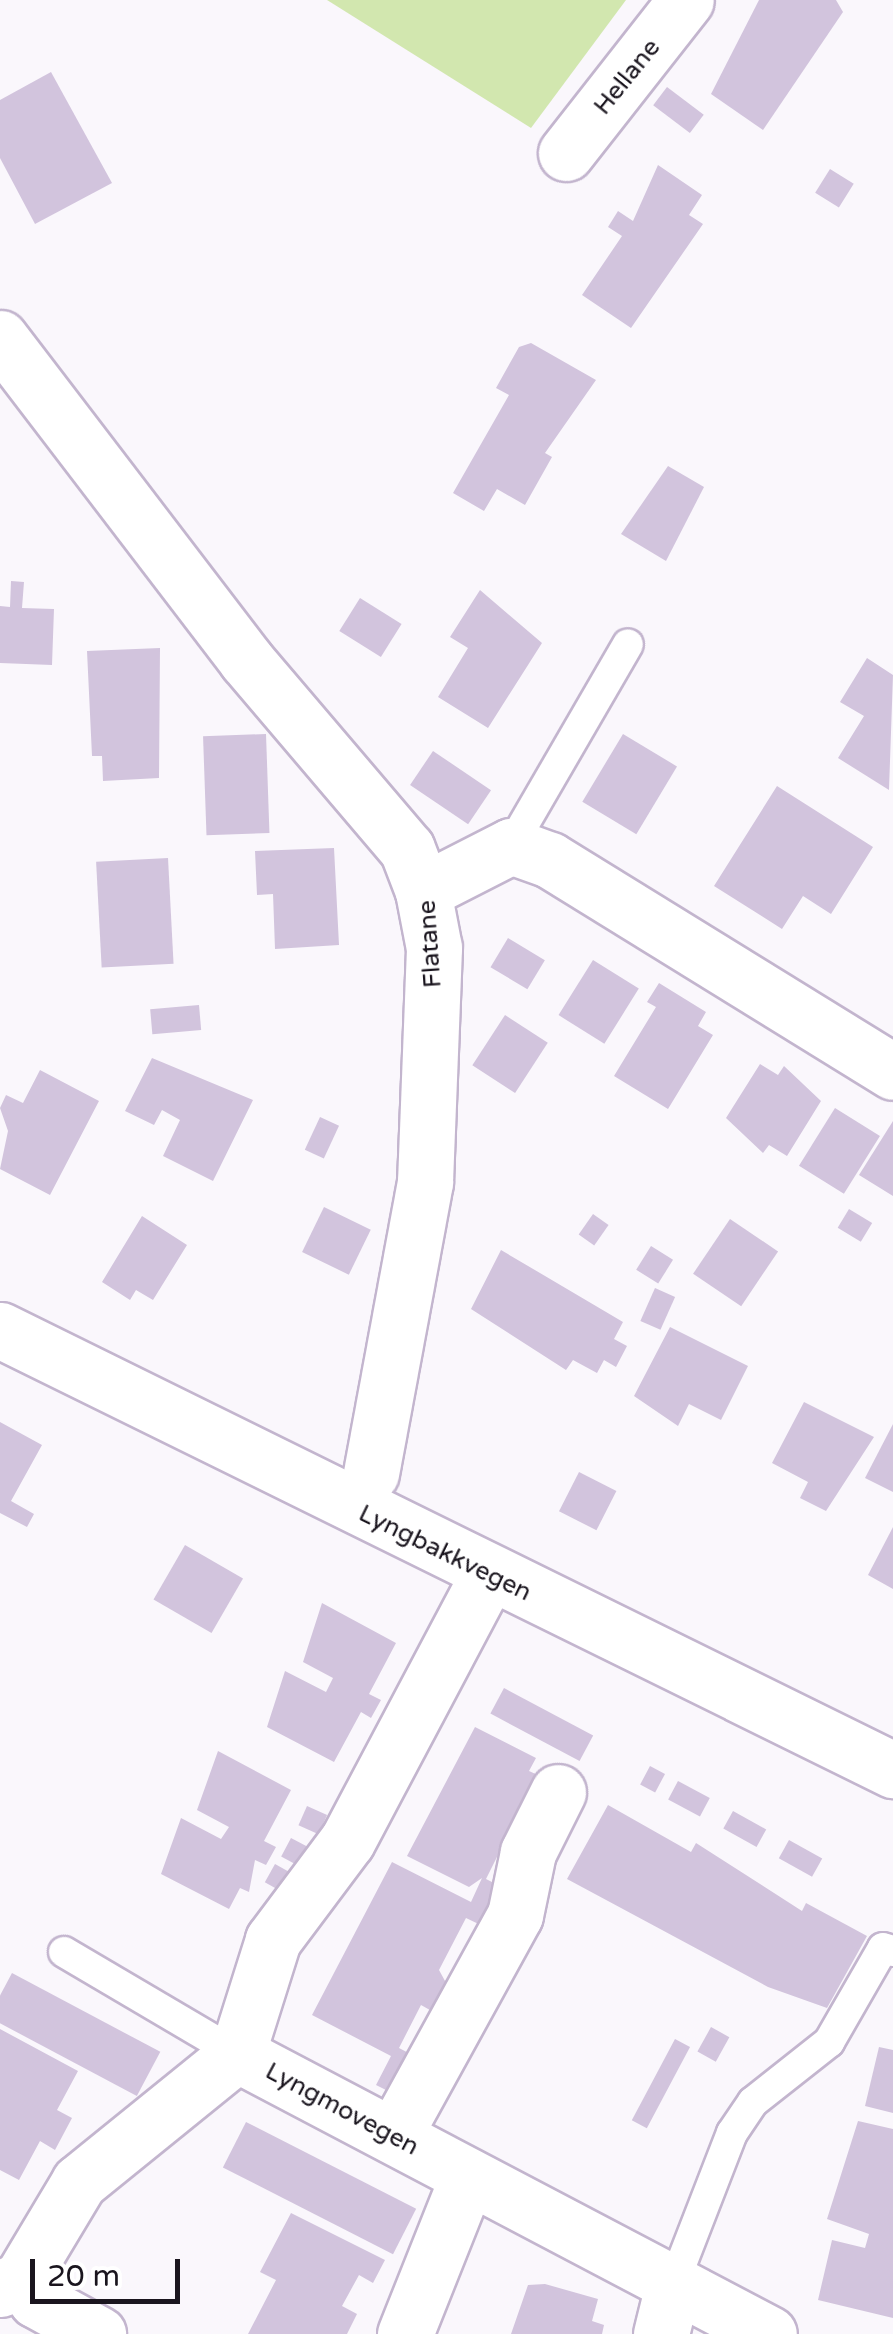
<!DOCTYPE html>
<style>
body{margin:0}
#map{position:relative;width:893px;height:2334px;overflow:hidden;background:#faf7fc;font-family:"Varela Round",sans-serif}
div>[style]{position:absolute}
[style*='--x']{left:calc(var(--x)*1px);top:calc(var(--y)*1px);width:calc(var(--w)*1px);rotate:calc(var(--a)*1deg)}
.green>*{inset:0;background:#d2e7af}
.building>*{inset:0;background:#d2c4dd;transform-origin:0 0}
.roads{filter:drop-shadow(2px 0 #c3b5ce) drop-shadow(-2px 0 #c3b5ce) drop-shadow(0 2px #c3b5ce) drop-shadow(0 -2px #c3b5ce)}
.lane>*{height:30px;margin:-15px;padding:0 15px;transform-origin:15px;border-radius:15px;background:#fff}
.street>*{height:55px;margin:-27.5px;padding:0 27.5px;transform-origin:27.5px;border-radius:27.5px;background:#fff}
span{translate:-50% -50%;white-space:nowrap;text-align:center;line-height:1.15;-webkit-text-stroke:8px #fff;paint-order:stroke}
.street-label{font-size:25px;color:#1a151e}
.scale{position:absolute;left:30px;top:2259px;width:150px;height:45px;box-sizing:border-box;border:5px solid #1a151e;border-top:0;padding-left:12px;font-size:30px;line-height:35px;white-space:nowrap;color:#1a151e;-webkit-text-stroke:8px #fff;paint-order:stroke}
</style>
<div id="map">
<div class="green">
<div style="clip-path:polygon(327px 0,626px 0,531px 128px)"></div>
</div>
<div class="building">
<div style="clip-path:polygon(759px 0,836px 0,843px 12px,763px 130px,711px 94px)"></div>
<div style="clip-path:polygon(51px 72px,112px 183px,35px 224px,0 158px,0 100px)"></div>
<div style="left:667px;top:87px;width:46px;height:23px;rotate:37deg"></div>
<div style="clip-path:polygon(658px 165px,702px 195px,689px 215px,703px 224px,631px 328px,582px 295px,622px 236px,608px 227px,618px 211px,633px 221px)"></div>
<div style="left:830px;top:169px;width:28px;height:28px;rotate:32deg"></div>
<div style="clip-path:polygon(531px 343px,596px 380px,545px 453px,552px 457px,525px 505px,497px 489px,484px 511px,453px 493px,509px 395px,496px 388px,519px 347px)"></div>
<div style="clip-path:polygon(668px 466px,704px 487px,666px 561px,621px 534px)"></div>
<div style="clip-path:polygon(11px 581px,24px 582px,22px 608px,54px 609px,52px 665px,0 663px,0 606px,10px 607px)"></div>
<div style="clip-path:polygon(480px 590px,542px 643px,488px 728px,438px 697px,468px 648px,450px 637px)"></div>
<div style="left:360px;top:598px;width:49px;height:39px;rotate:32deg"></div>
<div style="clip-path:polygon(160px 648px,159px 778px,103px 781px,102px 756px,92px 756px,87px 651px)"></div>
<div style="clip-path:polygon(867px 658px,893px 675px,889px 790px,838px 758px,864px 716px,840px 702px)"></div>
<div style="left:266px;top:734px;width:99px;height:63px;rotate:88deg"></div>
<div style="left:623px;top:734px;width:63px;height:79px;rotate:31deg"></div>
<div style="left:433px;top:751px;width:70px;height:41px;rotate:34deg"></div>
<div style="clip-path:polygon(777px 786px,873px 847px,831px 914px,803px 896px,782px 929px,714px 886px)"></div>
<div style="clip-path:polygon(334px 848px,339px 945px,275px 949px,273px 894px,257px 895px,255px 851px)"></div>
<div style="left:168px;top:858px;width:106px;height:72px;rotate:87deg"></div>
<div style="left:508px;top:938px;width:43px;height:34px;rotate:31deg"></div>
<div style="left:593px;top:960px;width:54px;height:65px;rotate:32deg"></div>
<div style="clip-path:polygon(659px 983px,706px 1012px,698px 1026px,713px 1035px,668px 1109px,614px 1076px,656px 1007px,647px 1002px)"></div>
<div style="left:199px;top:1005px;width:25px;height:49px;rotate:85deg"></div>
<div style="left:505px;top:1015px;width:51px;height:60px;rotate:33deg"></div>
<div style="clip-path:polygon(152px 1058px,253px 1100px,213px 1181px,163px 1156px,180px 1120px,162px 1110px,154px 1125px,125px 1111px)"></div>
<div style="clip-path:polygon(760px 1064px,778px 1075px,784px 1066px,821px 1101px,787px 1156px,769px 1145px,763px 1153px,726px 1118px)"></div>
<div style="clip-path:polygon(40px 1070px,99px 1101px,50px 1195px,0 1169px,8px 1131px,0 1108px,6px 1095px,23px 1103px)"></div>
<div style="left:835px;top:1108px;width:53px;height:68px;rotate:32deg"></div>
<div style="left:320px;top:1117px;width:21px;height:36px;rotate:25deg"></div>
<div style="clip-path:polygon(893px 1121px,893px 1196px,859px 1175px)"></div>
<div style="left:324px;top:1207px;width:52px;height:50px;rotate:26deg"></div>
<div style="left:849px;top:1209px;width:27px;height:22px;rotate:31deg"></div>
<div style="left:593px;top:1214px;width:19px;height:25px;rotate:35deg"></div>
<div style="clip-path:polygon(142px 1216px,187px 1245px,153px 1300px,136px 1290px,130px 1300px,102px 1282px)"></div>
<div style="left:730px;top:1219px;width:58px;height:66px;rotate:34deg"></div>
<div style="left:651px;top:1246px;width:26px;height:28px;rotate:32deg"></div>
<div style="clip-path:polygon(501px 1250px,623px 1322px,614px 1339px,627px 1346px,616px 1367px,604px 1360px,597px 1373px,573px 1360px,566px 1370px,471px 1309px)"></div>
<div style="left:655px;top:1288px;width:22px;height:36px;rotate:24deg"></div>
<div style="clip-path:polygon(670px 1327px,748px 1366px,721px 1420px,689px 1404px,678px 1426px,634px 1396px)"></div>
<div style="clip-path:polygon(804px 1402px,874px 1437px,826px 1511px,800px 1498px,808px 1482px,772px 1463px)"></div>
<div style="clip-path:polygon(0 1422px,42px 1445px,11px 1501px,34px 1514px,27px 1527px,0 1513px)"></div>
<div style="clip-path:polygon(893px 1424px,893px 1492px,865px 1478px)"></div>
<div style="left:579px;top:1472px;width:42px;height:44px;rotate:27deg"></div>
<div style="clip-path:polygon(893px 1527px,893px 1589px,868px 1575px)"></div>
<div style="left:185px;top:1545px;width:67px;height:63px;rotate:30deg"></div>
<div style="clip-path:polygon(322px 1603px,396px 1643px,369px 1694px,381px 1700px,371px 1718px,361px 1712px,334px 1762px,267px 1727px,285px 1671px,326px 1692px,333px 1678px,303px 1662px)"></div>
<div style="left:504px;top:1688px;width:101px;height:29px;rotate:28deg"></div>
<div style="clip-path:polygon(475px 1727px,536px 1758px,529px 1771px,540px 1776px,507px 1860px,498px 1855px,486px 1879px,508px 1890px,489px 1929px,466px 1918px,439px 1970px,450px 1990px,437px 2014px,421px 2005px,399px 2048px,422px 2060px,402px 2098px,376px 2085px,391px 2056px,312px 2015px,392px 1862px,471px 1902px,482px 1878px,469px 1887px,407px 1856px)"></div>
<div style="clip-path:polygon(218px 1751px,291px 1790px,264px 1841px,276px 1847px,266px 1865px,255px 1860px,249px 1892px,240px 1888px,229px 1909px,161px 1874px,181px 1818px,221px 1839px,229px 1827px,197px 1810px)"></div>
<div style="left:650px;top:1766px;width:17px;height:21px;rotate:28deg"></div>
<div style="left:678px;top:1781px;width:36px;height:21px;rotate:28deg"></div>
<div style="clip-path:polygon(608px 1805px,691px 1852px,696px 1843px,802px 1911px,806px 1903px,867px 1936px,827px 2008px,768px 1987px,567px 1879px)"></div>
<div style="left:307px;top:1806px;width:22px;height:21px;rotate:24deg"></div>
<div style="left:733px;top:1811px;width:38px;height:20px;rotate:29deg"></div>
<div style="left:291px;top:1838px;width:21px;height:21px;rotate:28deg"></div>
<div style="left:789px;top:1840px;width:38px;height:21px;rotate:29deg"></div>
<div style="left:275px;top:1864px;width:21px;height:21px;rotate:29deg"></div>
<div style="left:12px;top:1973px;width:168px;height:50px;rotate:28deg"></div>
<div style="left:711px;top:2027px;width:21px;height:28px;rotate:29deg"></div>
<div style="clip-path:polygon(0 2029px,78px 2071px,57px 2110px,72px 2118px,55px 2150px,40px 2141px,19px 2180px,0 2170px)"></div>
<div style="left:675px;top:2039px;width:17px;height:92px;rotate:28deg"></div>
<div style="clip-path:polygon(879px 2047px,893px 2050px,893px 2113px,865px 2106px)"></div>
<div style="clip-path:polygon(858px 2121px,893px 2129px,893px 2318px,818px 2300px,832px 2240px,865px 2248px,869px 2234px,827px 2219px)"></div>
<div style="left:246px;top:2122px;width:191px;height:51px;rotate:27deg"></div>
<div style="clip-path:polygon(291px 2213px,385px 2260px,373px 2283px,359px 2275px,342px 2306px,357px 2314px,347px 2334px,248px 2334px,276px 2280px,260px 2272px)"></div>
<div style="clip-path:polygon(545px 2284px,598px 2299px,592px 2321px,604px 2325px,602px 2334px,511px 2334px,528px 2285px)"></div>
</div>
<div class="roads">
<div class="lane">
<div style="--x:511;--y:846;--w:233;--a:-59.9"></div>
<div style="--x:64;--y:1952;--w:201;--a:30.5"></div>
<div style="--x:673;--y:2285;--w:163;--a:-68.8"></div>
<div style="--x:732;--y:2133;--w:37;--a:-56"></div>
<div style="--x:753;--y:2102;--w:97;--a:-38.3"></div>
<div style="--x:829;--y:2042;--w:108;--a:-60.1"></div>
<div style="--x:883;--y:1948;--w:10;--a:17"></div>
</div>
<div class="street">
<div style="--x:566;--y:153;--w:194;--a:-51.9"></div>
<div style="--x:0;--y:338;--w:405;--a:52.6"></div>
<div style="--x:246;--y:660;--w:248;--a:49.6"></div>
<div style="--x:407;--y:849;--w:45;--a:69.1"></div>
<div style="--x:423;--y:891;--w:58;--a:79.1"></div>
<div style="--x:434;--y:948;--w:234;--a:92.2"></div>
<div style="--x:425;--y:1182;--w:296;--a:100.5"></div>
<div style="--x:423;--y:891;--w:99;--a:-27.1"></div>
<div style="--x:511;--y:846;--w:41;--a:19.7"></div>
<div style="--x:550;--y:860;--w:403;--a:31.7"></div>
<div style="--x:0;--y:1330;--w:996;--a:26.23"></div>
<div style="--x:488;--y:1575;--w:301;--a:117.9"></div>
<div style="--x:347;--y:1841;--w:124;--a:126.8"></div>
<div style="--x:273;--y:1940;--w:120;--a:107.5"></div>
<div style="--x:237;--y:2054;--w:601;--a:27.76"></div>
<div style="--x:394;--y:2135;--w:251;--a:-61.2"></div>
<div style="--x:515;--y:1915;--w:64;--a:-78.3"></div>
<div style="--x:528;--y:1852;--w:67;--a:-63.4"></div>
<div style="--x:21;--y:2279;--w:26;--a:54"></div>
<div style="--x:36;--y:2300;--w:71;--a:28.7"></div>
<div style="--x:0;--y:2289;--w:23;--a:-25"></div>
<div style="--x:21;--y:2279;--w:113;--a:-59.1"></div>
<div style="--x:79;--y:2182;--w:203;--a:-39"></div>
<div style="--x:405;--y:2334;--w:170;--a:-68.3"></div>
<div style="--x:661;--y:2334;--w:50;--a:-76.2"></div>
</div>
</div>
<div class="street-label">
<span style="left:627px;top:77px;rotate:-51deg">Hellane</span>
<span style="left:430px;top:944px;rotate:-94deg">Flatane</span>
<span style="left:445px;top:1553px;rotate:26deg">Lyngbakkvegen</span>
<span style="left:342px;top:2109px;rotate:28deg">Lyngmovegen</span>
</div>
<div class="scale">20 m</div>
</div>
